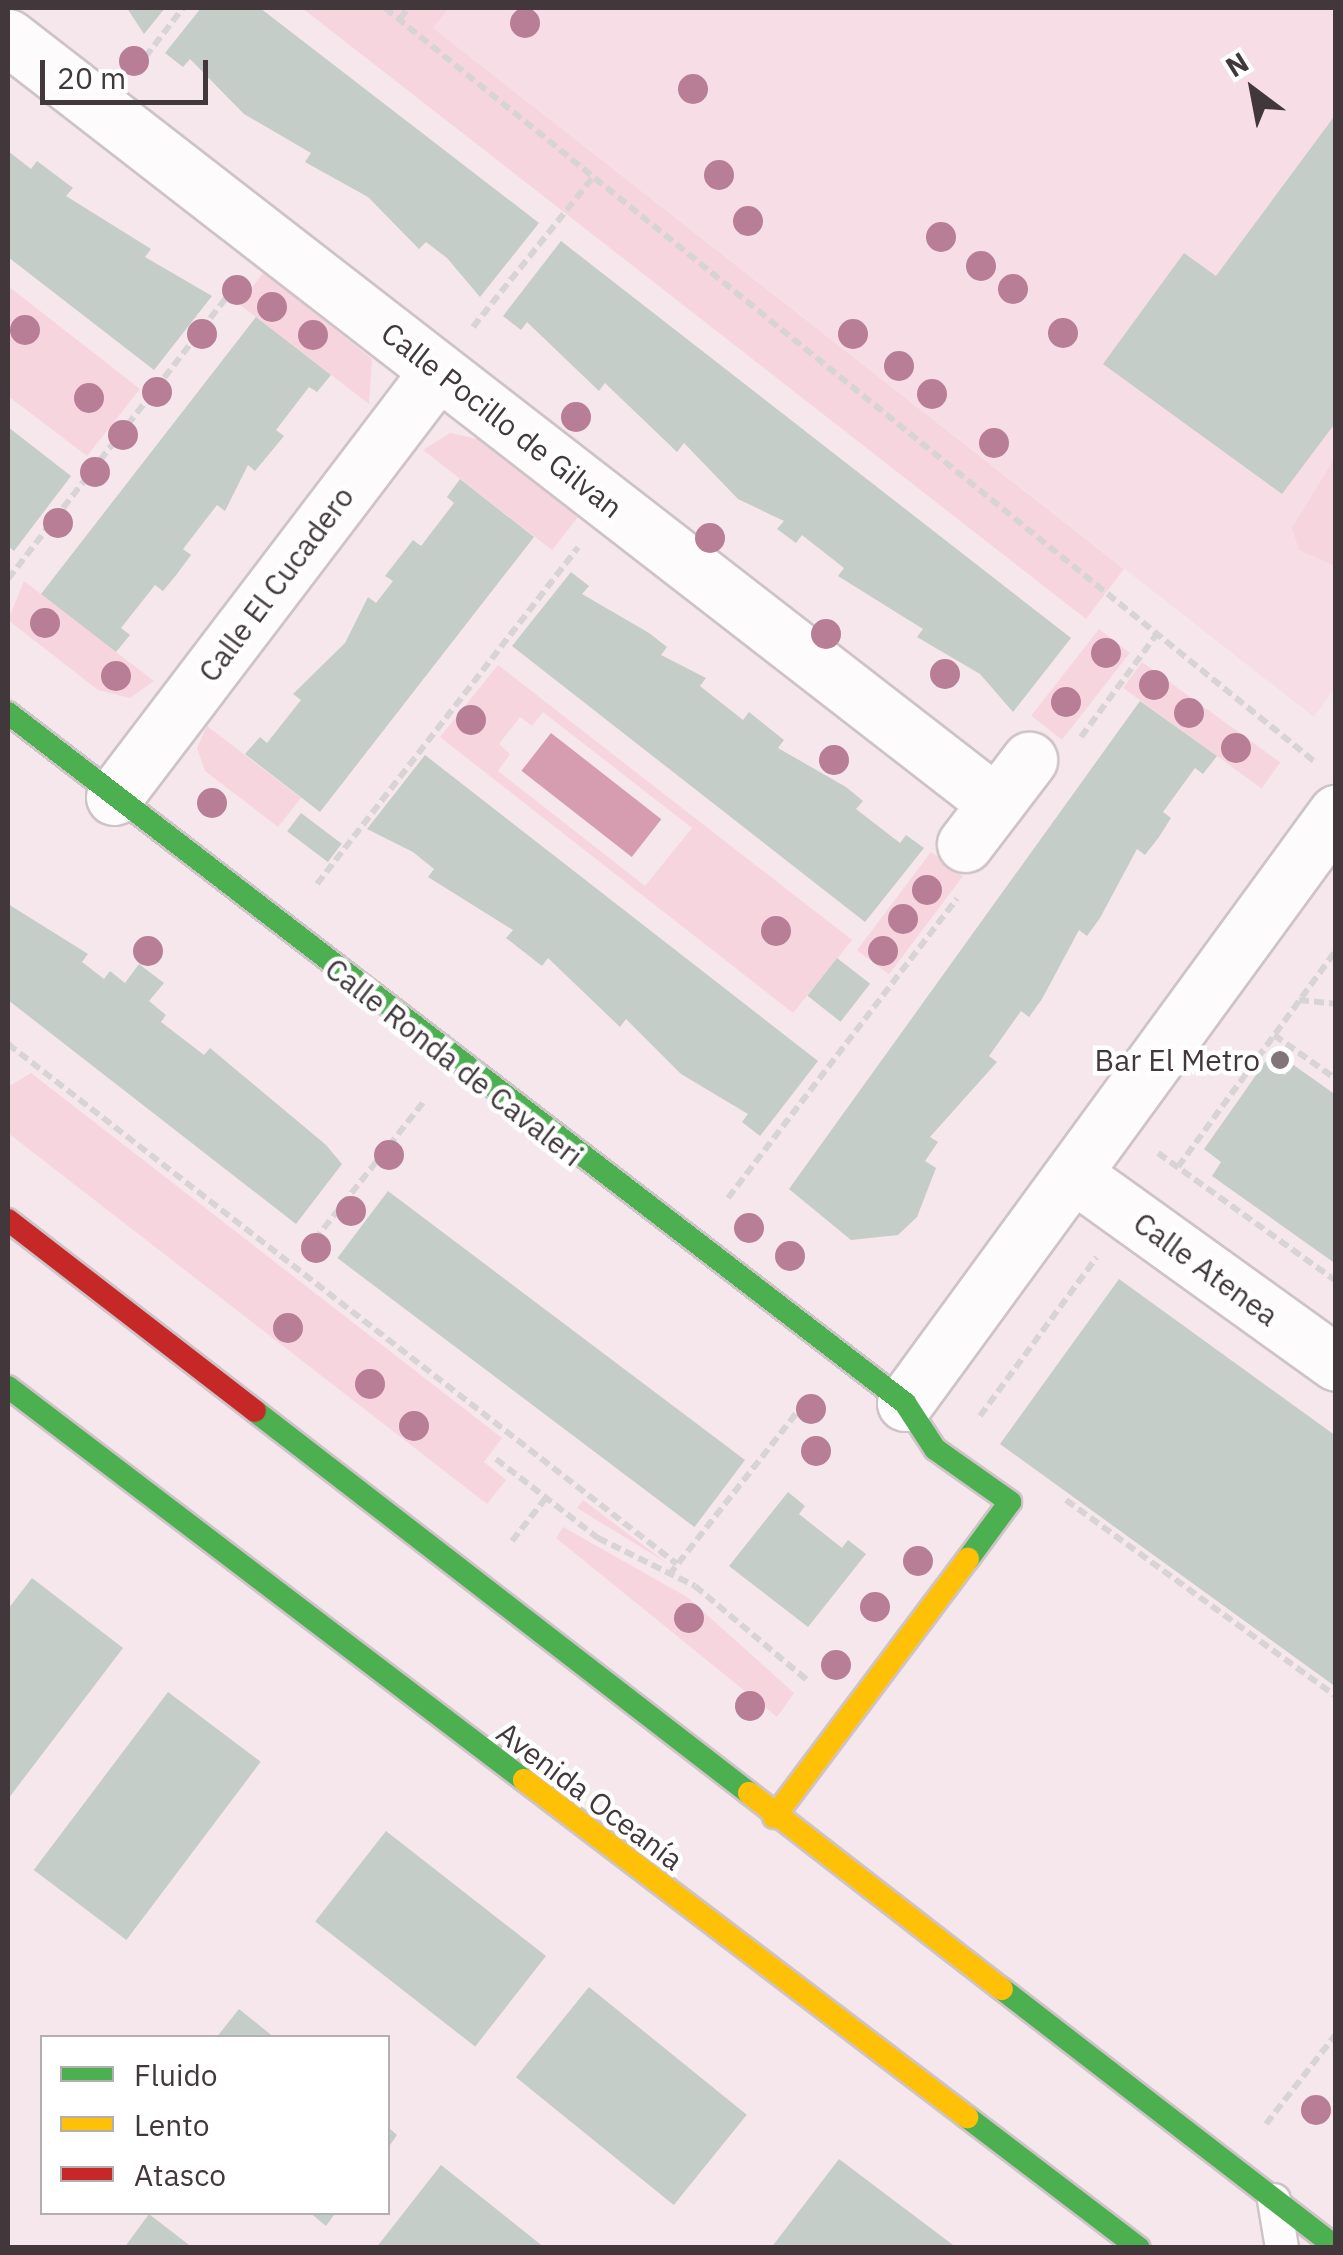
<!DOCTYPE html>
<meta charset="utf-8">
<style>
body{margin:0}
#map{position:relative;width:1343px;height:2255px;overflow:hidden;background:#f5e7eb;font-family:"IBM Plex Sans",sans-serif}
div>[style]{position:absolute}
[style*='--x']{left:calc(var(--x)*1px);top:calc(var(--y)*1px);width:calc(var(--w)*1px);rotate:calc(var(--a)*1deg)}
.built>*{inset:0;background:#f7dee6}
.green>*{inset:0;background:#f7d5df;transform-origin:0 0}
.water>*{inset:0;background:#d69cb0;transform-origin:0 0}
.building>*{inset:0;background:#c4cdc8;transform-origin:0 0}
.path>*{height:6px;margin-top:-3px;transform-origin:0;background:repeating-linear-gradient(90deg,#d8d3d5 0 10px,transparent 0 15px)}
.roads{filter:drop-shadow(2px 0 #cec3c7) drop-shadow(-2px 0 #cec3c7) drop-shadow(0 2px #cec3c7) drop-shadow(0 -2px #cec3c7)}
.lane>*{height:32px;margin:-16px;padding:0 16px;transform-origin:16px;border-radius:16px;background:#fefbfc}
.street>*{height:55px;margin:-27.5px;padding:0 27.5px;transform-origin:27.5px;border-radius:27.5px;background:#fefbfc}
.fast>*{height:22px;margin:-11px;padding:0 11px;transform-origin:11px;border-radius:11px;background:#4caf50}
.slow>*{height:22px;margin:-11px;padding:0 11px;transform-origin:11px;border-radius:11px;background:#ffc107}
.jam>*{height:22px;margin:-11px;padding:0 11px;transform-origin:11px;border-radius:11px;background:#c62828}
.trees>*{width:30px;height:30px;margin:-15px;border-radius:50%;background:#b77e96}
.dots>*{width:28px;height:28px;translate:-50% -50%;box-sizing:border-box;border:5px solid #fff;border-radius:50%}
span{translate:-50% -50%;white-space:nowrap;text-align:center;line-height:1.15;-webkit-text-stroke:9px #fff;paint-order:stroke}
.street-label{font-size:30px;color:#42383b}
.poi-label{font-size:30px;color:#42383b}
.right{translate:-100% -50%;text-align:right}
.frame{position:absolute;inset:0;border:10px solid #42383b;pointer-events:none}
.legend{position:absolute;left:40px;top:2035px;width:350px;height:180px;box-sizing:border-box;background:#fff;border:2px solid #b3afb1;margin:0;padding:12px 18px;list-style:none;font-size:30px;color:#42383b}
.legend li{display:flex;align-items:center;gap:20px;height:50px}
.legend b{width:50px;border:2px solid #b3afb1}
.north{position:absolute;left:1203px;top:40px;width:100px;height:100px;-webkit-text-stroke:8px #fff;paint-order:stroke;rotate:328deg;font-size:28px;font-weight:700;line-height:40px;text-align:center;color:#42383b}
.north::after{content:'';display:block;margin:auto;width:35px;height:45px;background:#42383b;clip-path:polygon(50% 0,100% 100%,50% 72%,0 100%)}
.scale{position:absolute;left:40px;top:60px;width:168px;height:45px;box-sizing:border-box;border:5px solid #42383b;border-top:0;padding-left:12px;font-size:30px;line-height:35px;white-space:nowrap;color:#42383b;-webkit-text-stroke:8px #fff;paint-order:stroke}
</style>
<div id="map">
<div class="built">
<div style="clip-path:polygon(449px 8px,1335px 8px,1336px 686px,1314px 717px,433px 28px)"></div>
</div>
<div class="green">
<div style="clip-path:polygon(302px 8px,449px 8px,433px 28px,1124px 569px,1086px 619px)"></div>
<div style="clip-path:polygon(264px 272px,372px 359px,369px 404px,239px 304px)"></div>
<div style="clip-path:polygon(8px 286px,140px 389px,87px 456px,8px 396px)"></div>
<div style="clip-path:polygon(450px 433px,478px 439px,578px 517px,552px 550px,423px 450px)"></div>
<div style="clip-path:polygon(1335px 457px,1336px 566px,1335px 566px,1299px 550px,1292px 528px)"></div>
<div style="clip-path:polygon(24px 581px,116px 652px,154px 681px,130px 698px,98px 690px,8px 620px)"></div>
<div style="left:1099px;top:629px;width:39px;height:110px;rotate:38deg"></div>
<div style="left:1142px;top:662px;width:171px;height:32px;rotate:36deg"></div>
<div style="clip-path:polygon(evenodd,498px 665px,852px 940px,793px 1013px,440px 737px,498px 665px,543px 712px,692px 828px,645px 886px,498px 771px,510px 754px,499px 744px,520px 717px,532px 726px,543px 712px)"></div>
<div style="clip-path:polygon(207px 726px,301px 798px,278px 827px,205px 771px,197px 748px)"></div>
<div style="left:931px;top:852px;width:40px;height:123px;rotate:37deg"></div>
<div style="clip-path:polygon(31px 1073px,502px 1438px,484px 1462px,506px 1480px,487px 1504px,8px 1133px,8px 1087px)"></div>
<div style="clip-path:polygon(583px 1500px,667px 1563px,577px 1508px)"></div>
<div style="clip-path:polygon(563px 1527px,687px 1597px,794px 1693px,777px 1717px,556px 1538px)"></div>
</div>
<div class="water">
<div style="left:551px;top:733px;width:140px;height:48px;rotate:38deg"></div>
</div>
<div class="building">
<div style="clip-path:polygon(127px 8px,165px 8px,144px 34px)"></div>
<div style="clip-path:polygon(201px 8px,260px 8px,539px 223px,480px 297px,447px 258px,426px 242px,419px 249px,368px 197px,305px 162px,311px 153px,244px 114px,190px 59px,183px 67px,165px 53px)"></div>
<div style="clip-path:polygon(1336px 114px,1336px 422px,1282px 494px,1103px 364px,1184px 253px,1216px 276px)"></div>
<div style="clip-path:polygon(8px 151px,31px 169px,37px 161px,73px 188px,66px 196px,151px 249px,145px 257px,212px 296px,154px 370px,8px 257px)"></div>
<div style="clip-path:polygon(561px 241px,1071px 638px,1013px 712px,980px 674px,917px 637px,923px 629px,838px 576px,844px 568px,802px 535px,796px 543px,777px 529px,784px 521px,738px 499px,684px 443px,677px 452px,605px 383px,599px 391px,527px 322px,521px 330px,503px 316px)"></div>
<div style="clip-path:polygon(256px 317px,331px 375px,317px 392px,309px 387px,276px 430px,284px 436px,255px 471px,248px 465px,225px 511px,217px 505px,183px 549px,191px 555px,177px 574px,163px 591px,155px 585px,121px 628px,130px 635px,116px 652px,41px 594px)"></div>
<div style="clip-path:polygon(8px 427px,71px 476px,14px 551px,8px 546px)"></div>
<div style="clip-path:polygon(460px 479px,534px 537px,320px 812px,245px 754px,260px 737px,267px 743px,301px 700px,293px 694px,345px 643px,368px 597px,376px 603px,393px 581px,385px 576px,413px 540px,421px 546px,454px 503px,447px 497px)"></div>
<div style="clip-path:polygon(571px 572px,589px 586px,582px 594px,649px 633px,667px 647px,661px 655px,706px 678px,700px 686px,743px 720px,749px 712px,784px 740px,778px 748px,846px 787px,863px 801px,856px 809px,900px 843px,906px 835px,924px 848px,865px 922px,512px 646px)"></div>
<div style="clip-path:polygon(1140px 701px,1217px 756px,1203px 774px,1195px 768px,1163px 812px,1171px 818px,1159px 837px,1145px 855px,1137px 849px,1100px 918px,1087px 936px,1079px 930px,1042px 999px,1029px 1017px,1021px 1011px,989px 1056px,997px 1062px,930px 1137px,938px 1142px,925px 1161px,936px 1168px,917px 1217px,898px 1235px,851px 1240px,789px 1189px)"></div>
<div style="clip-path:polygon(425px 755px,818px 1061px,760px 1136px,742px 1122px,748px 1114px,681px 1074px,626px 1019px,620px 1027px,548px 958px,542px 966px,506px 938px,513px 930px,428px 877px,434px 869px,413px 852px,367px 829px)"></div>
<div style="left:301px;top:813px;width:51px;height:23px;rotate:37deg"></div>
<div style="clip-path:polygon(8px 904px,88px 954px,82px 962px,104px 979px,110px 971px,125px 983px,139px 964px,164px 983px,149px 1001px,166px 1015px,161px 1022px,204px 1055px,210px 1048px,326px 1145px,342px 1164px,296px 1224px,8px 1000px)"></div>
<div style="left:837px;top:958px;width:42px;height:48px;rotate:38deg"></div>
<div style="clip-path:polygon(1266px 1061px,1285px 1075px,1292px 1064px,1336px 1095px,1336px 1264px,1212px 1176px,1221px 1162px,1204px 1149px)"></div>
<div style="left:388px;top:1191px;width:447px;height:84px;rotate:37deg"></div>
<div style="clip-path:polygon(1119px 1279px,1336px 1436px,1336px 1687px,1000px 1444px)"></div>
<div style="clip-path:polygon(788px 1492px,805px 1506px,799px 1514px,842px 1548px,848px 1540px,866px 1554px,808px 1627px,729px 1566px)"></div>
<div style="clip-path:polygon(32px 1578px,123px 1648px,8px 1799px,8px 1609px)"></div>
<div style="left:168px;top:1692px;width:116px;height:223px;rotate:37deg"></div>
<div style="left:386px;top:1831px;width:203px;height:115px;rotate:38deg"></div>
<div style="left:589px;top:1987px;width:203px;height:116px;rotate:39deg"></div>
<div style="clip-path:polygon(239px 2009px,275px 2038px,216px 2038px)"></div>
<div style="clip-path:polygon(388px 2127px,397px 2135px,388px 2148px)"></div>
<div style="clip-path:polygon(839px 2159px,957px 2248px,771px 2248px)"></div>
<div style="clip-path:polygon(441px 2165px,545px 2248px,376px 2248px)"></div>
<div style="clip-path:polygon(309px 2212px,336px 2212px,326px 2226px)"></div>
<div style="clip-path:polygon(149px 2214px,193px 2248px,124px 2248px)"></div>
</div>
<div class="path">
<div style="--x:385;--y:8;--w:1197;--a:39.03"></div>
<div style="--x:400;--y:19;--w:14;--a:-54"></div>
<div style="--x:136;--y:69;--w:77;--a:-52.4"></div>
<div style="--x:473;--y:327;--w:193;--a:-51.3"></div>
<div style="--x:8;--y:579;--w:373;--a:-52.2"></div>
<div style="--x:1081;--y:737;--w:128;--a:-53.6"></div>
<div style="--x:317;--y:884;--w:426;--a:-52.2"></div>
<div style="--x:1299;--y:1000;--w:37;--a:6"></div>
<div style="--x:1274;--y:1035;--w:76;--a:35.4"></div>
<div style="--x:8;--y:1044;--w:847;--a:37.86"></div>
<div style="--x:1158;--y:1153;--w:219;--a:35.7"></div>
<div style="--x:1178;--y:1167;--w:268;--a:-53.9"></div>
<div style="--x:728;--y:1198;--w:377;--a:-52.6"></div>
<div style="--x:305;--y:1252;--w:194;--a:-51.7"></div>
<div style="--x:980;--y:1416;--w:197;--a:-53.7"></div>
<div style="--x:496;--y:1459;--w:129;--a:37.8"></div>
<div style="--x:598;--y:1538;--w:108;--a:26.3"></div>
<div style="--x:695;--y:1586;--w:146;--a:40"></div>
<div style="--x:1066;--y:1500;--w:334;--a:36"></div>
<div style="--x:512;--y:1541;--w:53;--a:-51.8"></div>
<div style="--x:669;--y:1575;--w:226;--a:-51.8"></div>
<div style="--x:1266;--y:2124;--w:114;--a:-52.1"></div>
</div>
<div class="roads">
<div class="lane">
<div style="--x:1274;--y:2200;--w:49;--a:80.5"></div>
</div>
<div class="street">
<div style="--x:8;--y:37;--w:1250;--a:37.79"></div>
<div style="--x:114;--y:797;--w:535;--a:-52.74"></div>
<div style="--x:965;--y:844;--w:106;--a:-52.7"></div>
<div style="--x:1076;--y:1176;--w:320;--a:35.7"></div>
<div style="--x:905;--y:1403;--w:731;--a:-53.85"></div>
</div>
<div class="fast">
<div style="--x:8;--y:713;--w:1132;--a:37.57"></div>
<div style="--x:905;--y:1403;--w:55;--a:56.9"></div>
<div style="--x:935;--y:1449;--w:92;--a:35.2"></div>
<div style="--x:1010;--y:1502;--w:71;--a:126.4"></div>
<div style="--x:8;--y:1387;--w:649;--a:37.29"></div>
<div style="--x:255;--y:1411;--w:624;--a:37.71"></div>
<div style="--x:1002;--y:1989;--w:422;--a:37.7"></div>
<div style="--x:967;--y:2117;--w:216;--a:37.3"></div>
</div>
<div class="slow">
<div style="--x:524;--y:1780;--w:557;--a:37.26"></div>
<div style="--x:749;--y:1793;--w:320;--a:37.8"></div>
<div style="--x:774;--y:1817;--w:323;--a:-53.1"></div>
</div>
<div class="jam">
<div style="--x:8;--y:1220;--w:312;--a:37.7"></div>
</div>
</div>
<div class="trees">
<div style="left:525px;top:23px"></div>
<div style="left:134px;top:61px"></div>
<div style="left:693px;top:89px"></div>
<div style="left:719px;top:175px"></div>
<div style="left:748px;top:221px"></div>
<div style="left:941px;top:237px"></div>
<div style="left:981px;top:266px"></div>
<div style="left:1013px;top:289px"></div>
<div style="left:237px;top:290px"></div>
<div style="left:272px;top:307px"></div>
<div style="left:25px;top:330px"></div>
<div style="left:1063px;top:333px"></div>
<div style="left:202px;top:334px"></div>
<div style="left:853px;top:334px"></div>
<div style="left:313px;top:335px"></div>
<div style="left:899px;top:366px"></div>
<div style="left:157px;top:392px"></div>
<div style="left:932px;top:394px"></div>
<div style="left:89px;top:398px"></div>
<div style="left:576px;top:417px"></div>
<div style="left:123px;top:435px"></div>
<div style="left:994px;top:443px"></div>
<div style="left:95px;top:472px"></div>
<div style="left:58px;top:523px"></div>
<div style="left:710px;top:538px"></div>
<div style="left:45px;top:623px"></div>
<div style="left:826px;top:634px"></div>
<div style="left:1106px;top:653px"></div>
<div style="left:945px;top:674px"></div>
<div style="left:116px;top:676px"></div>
<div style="left:1154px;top:685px"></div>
<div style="left:1066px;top:702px"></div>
<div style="left:1189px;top:713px"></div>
<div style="left:471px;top:720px"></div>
<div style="left:1236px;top:748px"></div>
<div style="left:834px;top:760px"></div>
<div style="left:212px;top:803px"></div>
<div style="left:927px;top:890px"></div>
<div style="left:903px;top:919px"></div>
<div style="left:776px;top:931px"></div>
<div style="left:148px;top:951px"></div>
<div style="left:883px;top:951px"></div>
<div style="left:389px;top:1155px"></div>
<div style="left:351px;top:1211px"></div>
<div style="left:749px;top:1228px"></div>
<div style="left:316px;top:1248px"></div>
<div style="left:790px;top:1256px"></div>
<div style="left:288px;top:1328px"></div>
<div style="left:370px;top:1384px"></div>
<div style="left:811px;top:1409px"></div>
<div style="left:414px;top:1426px"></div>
<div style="left:816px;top:1451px"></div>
<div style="left:918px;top:1561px"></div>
<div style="left:875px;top:1607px"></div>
<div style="left:689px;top:1618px"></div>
<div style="left:836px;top:1665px"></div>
<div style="left:750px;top:1706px"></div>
<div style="left:1316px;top:2110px"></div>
</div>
<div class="dots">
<div style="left:1280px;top:1060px;background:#817579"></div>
</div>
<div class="street-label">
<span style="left:502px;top:420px;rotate:38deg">Calle Pocillo de Gilvan</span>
<span style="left:276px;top:584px;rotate:-53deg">Calle El Cucadero</span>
<span style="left:454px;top:1062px;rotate:38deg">Calle Ronda de Cavaleri</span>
<span style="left:1206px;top:1269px;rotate:36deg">Calle Atenea</span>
<span style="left:590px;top:1796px;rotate:37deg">Avenida Oceanía</span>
</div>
<div class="poi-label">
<span class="right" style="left:1260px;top:1060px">Bar El Metro</span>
</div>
<div class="frame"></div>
<ul class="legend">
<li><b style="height:12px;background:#4caf50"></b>Fluido</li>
<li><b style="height:12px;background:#ffc107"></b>Lento</li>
<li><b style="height:12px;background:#c62828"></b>Atasco</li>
</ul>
<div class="north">N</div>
<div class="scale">20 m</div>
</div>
